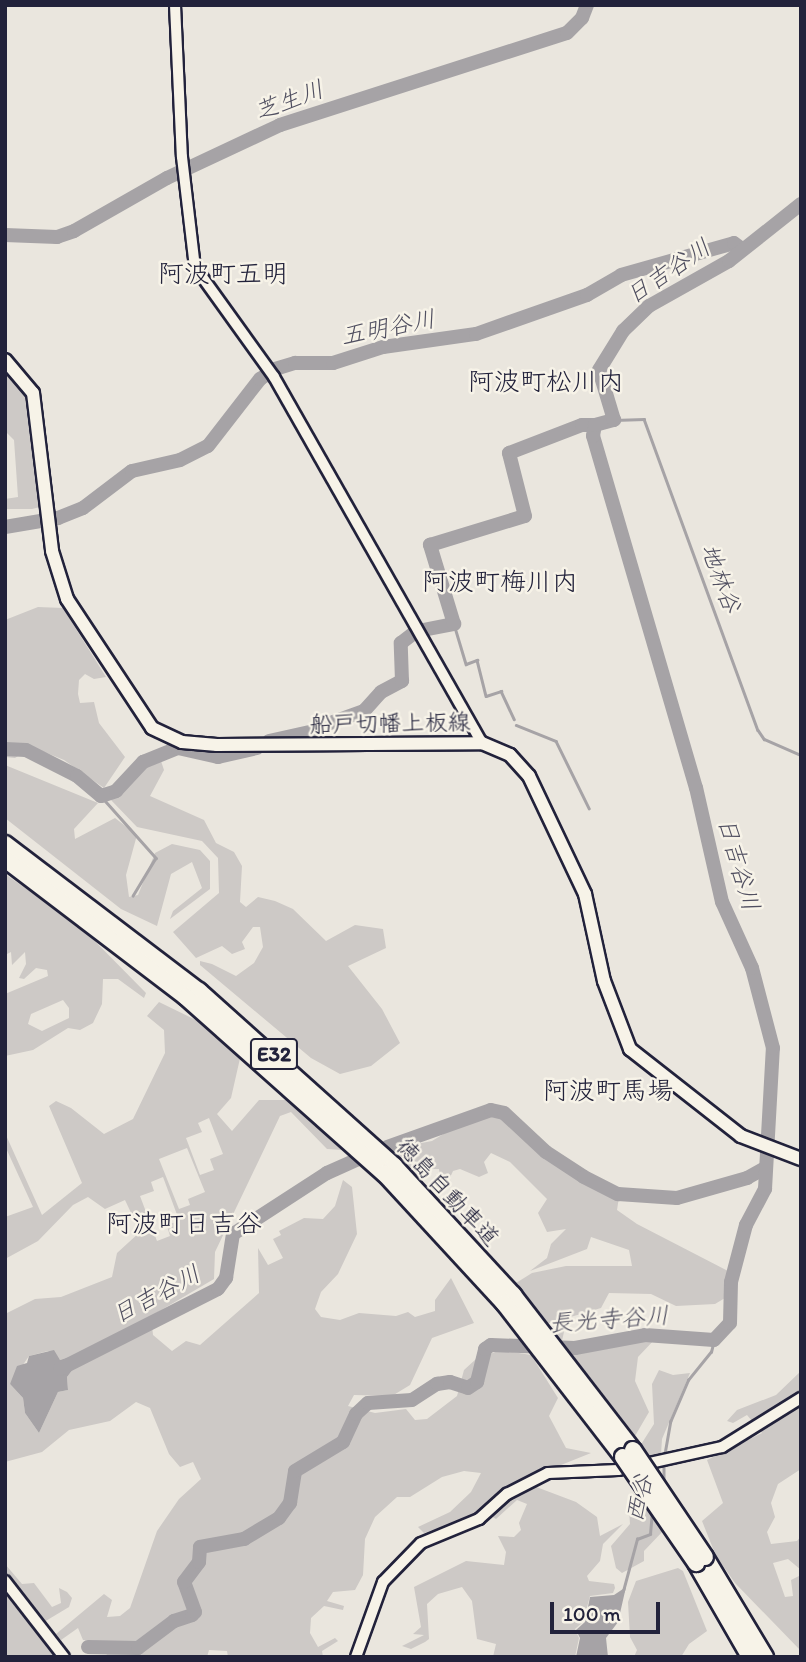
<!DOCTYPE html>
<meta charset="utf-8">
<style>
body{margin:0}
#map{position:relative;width:806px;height:1662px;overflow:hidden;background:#eae6de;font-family:Itim,"Klee One",sans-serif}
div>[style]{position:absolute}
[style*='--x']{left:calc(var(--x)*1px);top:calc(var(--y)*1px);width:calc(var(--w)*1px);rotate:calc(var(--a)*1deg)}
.green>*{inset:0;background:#cdc9c6}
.water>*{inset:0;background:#a6a3a6}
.stream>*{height:2.5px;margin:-1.25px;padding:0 1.25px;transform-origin:1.25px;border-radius:1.25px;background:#a6a3a6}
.river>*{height:14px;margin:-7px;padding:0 7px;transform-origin:7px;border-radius:7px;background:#a6a3a6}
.roads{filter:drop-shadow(2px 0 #22223b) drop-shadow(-2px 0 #22223b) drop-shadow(0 2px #22223b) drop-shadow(0 -2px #22223b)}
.tertiary>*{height:10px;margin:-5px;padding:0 5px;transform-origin:5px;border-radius:5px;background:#f7f3e8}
.secondary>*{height:12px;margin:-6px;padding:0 6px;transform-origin:6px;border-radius:6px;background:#f7f3e8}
.motorway>*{height:16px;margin:-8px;padding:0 8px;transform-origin:8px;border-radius:8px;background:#f7f3e8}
.bridges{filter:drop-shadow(2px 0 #22223b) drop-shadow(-2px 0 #22223b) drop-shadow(0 2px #22223b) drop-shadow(0 -2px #22223b)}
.motorway-bridge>*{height:16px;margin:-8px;padding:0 8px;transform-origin:8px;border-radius:8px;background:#f7f3e8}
span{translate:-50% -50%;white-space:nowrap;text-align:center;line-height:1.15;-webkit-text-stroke:5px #f7f3e8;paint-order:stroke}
.shield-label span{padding:2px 5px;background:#f7f3e8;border:2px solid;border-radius:5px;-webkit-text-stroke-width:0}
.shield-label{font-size:21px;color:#22223b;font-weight:700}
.street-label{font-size:23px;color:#22223b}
.water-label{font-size:24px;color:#504f60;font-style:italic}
.quarter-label{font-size:26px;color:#22223b}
.frame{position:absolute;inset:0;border:7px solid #22223b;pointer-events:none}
.scale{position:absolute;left:550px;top:1602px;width:110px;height:32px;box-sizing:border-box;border:4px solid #22223b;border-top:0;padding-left:9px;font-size:21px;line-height:24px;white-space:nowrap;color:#22223b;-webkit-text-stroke:5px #f7f3e8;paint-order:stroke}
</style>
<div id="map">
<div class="green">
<div style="clip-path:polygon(5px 370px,24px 386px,32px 408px,40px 507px,32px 509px,5px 509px,5px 499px,18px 497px,14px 440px,5px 431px)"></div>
<div style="clip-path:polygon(38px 607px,63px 608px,106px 677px,94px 679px,85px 674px,79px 680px,78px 694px,80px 703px,94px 702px,99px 723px,125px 757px,104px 788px,64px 760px,32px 747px,15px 758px,5px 757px,5px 620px)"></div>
<div style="clip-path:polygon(161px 761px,164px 770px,150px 796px,204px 820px,216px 843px,234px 852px,242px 866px,240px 902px,246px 907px,258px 897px,275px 901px,293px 909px,326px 941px,355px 925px,383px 929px,386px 948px,348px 966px,382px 1009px,400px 1043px,371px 1066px,340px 1074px,311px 1058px,200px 965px,200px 961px,212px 964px,236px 976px,254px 963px,263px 947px,260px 927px,253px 927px,242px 942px,245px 949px,232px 954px,222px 946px,196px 958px,173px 932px,219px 893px,218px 858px,202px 841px,137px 827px,111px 800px,147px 767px)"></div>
<div style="clip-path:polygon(5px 765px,98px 803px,74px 829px,75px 839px,115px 818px,137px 835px,126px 875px,129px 897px,138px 895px,155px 853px,172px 844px,200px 850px,210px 861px,210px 889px,170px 919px,173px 911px,202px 888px,192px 862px,171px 874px,157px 926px,121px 909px,5px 818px)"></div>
<div style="clip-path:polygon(evenodd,5px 874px,80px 926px,146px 993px,144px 998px,118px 979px,103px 979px,102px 1004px,93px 1023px,80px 1030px,68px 1028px,33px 1050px,5px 1056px,5px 994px,48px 976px,47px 970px,36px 968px,24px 979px,19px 978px,26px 964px,25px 952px,12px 965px,11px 952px,5px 955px,5px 874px,63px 1000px,69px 1008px,69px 1018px,42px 1031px,28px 1024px,31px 1014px,63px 1000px)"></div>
<div style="clip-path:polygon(evenodd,159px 1002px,204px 1024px,241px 1054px,231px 1098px,217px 1114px,232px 1131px,259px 1100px,292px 1100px,343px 1150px,327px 1149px,291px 1112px,280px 1116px,215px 1252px,214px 1279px,151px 1316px,153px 1335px,172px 1351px,186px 1341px,200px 1345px,259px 1293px,258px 1248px,268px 1265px,283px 1258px,273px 1239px,281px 1235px,279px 1231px,304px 1218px,323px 1219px,335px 1206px,343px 1180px,352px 1187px,357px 1234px,338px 1274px,321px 1292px,315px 1309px,321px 1317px,340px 1320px,359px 1313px,396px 1316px,408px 1312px,415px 1317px,435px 1311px,435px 1300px,451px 1278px,474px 1323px,432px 1338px,410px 1385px,392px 1396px,354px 1395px,348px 1406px,375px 1413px,406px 1409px,415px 1420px,427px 1419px,457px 1396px,464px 1370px,476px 1359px,501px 1350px,531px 1355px,558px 1398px,549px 1416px,566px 1448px,591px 1453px,511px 1485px,472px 1517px,424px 1533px,418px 1527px,450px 1512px,471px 1492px,481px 1473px,464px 1471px,442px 1477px,410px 1497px,397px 1497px,375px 1517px,365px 1539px,363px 1575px,355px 1590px,333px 1592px,327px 1601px,344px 1606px,343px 1610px,324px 1606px,311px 1618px,310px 1633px,318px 1647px,335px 1638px,338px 1641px,322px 1651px,323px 1657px,228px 1657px,227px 1651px,209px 1650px,207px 1657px,106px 1657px,110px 1642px,83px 1640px,78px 1628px,61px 1640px,56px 1634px,104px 1594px,112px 1600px,107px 1617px,120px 1616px,130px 1608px,157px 1531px,179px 1499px,201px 1479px,193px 1462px,180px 1467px,169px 1454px,150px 1408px,136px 1402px,110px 1421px,69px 1430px,42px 1452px,5px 1462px,5px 1314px,35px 1299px,61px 1297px,112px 1277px,117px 1253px,140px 1232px,125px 1200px,105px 1209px,88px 1197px,73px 1205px,38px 1241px,5px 1259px,5px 1217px,33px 1207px,5px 1146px,5px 1133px,42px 1215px,82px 1183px,49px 1106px,56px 1101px,71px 1108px,104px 1134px,133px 1119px,165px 1053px,164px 1030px,147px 1016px,159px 1002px,209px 1118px,223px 1154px,210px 1159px,214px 1170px,200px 1175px,186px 1138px,202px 1132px,198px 1123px,209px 1118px,159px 1002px,187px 1148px,205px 1192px,188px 1199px,190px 1205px,179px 1209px,159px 1159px,187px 1148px,159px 1002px,163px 1177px,179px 1220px,167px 1226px,170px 1236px,157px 1241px,140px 1196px,154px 1191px,151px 1182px,163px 1177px,159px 1002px,48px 1351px,60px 1360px,73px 1356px,77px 1364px,67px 1377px,68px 1390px,58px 1392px,39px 1433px,25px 1413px,23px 1398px,10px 1384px,29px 1356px,48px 1351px)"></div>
<div style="clip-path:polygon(490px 1112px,502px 1115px,526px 1140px,577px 1177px,619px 1197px,617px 1210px,637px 1224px,728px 1271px,725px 1298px,715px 1304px,676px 1306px,651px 1294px,609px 1293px,601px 1308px,567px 1318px,562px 1341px,555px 1331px,556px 1323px,548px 1323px,516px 1283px,532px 1273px,566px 1266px,632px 1266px,629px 1250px,591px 1237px,587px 1249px,530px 1271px,547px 1258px,551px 1244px,566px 1229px,547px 1232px,538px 1213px,547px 1199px,510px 1162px,491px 1153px,484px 1162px,488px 1173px,479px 1177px,460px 1169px,453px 1171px,448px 1182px,440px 1178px,439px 1169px,424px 1169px,419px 1180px,395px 1155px,395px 1148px,432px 1141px,473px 1116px)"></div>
<div style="clip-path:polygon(640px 1339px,655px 1339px,638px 1357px,635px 1381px,649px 1412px,635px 1436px,571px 1353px)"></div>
<div style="clip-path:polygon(659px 1370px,673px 1375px,690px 1373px,662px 1439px,661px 1454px,648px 1458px,640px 1446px,654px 1424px,652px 1384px)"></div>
<div style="clip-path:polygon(801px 1371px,801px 1469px,778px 1484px,771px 1503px,775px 1517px,767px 1532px,771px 1544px,797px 1541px,801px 1536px,801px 1570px,788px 1559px,773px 1563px,785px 1597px,793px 1596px,791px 1580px,801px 1575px,801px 1651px,735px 1583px,716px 1556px,702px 1521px,723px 1503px,707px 1460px,762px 1433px,747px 1415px,733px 1423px,727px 1421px,737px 1410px,776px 1395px)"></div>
<div style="clip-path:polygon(531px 1485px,576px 1502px,597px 1517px,600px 1536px,623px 1524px,603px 1544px,600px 1561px,587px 1576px,589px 1581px,614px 1584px,615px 1588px,613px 1593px,590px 1596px,583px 1622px,575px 1629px,579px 1638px,575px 1657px,493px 1657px,496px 1644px,477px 1639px,472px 1601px,462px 1587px,438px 1594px,427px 1604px,429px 1639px,425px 1642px,411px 1649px,402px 1646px,424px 1635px,413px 1634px,421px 1627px,414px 1587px,466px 1561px,504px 1565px,506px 1552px,498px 1536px,514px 1537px,521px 1530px,519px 1523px,527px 1504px,517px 1500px,496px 1519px,488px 1514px)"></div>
<div style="clip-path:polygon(637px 1491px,664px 1530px,644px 1551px,644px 1561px,622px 1573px,616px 1568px,611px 1546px,630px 1524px,629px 1510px)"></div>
<div style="clip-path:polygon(5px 1564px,22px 1584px,34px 1583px,52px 1607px,61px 1603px,59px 1588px,67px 1592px,72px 1598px,69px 1607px,44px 1622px,5px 1575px)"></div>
<div style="clip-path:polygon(678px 1568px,683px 1571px,707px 1631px,689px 1644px,681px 1657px,634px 1657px,637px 1650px,630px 1637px,628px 1602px,636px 1581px)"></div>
<div style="clip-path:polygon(5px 1592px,5px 1593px,56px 1657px,5px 1657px)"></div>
</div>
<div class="water">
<div style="clip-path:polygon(54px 1350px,60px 1360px,73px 1356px,77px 1364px,67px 1377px,68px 1390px,58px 1392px,39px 1433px,25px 1413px,23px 1398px,10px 1384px,17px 1366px,27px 1363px,29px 1356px)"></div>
<div style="clip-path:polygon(626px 1587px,618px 1622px,606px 1638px,608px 1657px,576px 1657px,580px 1638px,576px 1630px,585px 1622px,590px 1597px,614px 1595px)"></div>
</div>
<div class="stream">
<div style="--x:614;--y:420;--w:30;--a:-2"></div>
<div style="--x:644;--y:419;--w:331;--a:69.9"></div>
<div style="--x:758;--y:730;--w:11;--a:56"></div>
<div style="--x:764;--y:739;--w:40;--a:23.4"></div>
<div style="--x:454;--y:624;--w:42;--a:73.3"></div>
<div style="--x:466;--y:664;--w:12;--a:-20"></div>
<div style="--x:477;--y:660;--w:37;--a:76"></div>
<div style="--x:486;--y:696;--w:16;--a:-18"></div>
<div style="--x:501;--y:691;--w:31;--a:65"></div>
<div style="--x:516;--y:725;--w:43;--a:21.8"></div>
<div style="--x:556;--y:741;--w:75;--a:63.8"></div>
<div style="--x:687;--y:770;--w:3;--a:-18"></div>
<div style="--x:101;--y:796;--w:83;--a:48.4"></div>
<div style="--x:156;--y:858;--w:44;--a:121.2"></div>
<div style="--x:664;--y:1457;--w:36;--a:-80"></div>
<div style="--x:670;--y:1422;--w:46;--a:-66.8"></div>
<div style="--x:688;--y:1380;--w:36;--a:-51"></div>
<div style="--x:711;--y:1352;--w:12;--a:-76"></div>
<div style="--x:664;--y:1463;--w:22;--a:90"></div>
<div style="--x:623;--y:1591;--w:54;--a:-74.9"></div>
<div style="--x:637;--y:1539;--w:14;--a:-21"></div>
<div style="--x:650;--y:1534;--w:22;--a:-85"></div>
</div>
<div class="river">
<div style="--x:5;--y:235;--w:52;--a:2.2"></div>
<div style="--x:57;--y:237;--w:18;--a:-19"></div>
<div style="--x:74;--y:231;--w:107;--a:-29.7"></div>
<div style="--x:167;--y:178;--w:125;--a:-25.1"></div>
<div style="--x:280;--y:125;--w:301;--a:-17.8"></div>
<div style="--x:567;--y:33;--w:21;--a:-45"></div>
<div style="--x:582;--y:18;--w:14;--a:-69"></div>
<div style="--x:5;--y:527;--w:54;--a:-9.6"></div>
<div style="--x:58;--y:518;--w:27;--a:-22"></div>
<div style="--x:83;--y:508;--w:61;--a:-37.1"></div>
<div style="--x:132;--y:471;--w:49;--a:-12.9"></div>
<div style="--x:180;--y:460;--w:31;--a:-27"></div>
<div style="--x:208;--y:446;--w:85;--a:-52.2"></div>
<div style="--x:260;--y:379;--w:18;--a:-34"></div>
<div style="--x:275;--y:369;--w:21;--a:-17"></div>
<div style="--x:295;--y:363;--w:38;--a:0"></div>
<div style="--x:333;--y:363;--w:52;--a:-17.7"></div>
<div style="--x:383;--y:347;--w:94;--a:-8"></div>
<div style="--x:476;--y:334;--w:118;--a:-19.4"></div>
<div style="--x:587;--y:295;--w:39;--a:-30"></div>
<div style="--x:621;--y:275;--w:117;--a:-15.8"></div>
<div style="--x:734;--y:243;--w:10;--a:37"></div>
<div style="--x:423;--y:630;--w:32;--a:-11"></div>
<div style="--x:454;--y:624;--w:83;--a:-106.9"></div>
<div style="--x:430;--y:545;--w:99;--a:-17"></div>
<div style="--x:525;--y:516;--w:65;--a:-104.3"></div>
<div style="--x:509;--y:453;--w:78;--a:-21"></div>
<div style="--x:582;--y:425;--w:13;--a:0"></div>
<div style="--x:319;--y:727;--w:48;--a:-19.6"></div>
<div style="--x:364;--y:711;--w:25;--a:-48"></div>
<div style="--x:381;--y:692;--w:24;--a:-28"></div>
<div style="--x:402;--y:681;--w:38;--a:-92"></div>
<div style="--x:401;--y:643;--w:16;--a:-38"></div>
<div style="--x:269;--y:741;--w:46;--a:-12.5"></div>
<div style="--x:5;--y:749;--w:21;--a:3"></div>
<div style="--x:26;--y:750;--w:57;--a:27"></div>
<div style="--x:77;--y:776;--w:31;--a:40"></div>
<div style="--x:101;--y:796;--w:16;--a:-18"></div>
<div style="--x:116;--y:791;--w:40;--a:-47"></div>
<div style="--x:143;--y:762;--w:38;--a:-22"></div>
<div style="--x:178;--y:748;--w:41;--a:12.7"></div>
<div style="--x:218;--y:757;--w:40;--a:-13"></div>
<div style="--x:387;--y:1147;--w:110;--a:-19.6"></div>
<div style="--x:491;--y:1110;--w:13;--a:13"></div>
<div style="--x:504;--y:1113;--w:57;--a:42.9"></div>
<div style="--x:546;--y:1152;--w:45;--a:33.3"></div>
<div style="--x:584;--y:1177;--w:38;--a:27"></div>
<div style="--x:618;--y:1194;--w:59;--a:3.9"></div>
<div style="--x:677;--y:1198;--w:73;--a:-15.9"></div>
<div style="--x:747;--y:1178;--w:21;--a:-29"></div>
<div style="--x:60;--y:1369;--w:177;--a:-26.9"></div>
<div style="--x:218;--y:1289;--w:14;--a:-54"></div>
<div style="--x:226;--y:1278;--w:45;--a:-81"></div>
<div style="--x:233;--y:1234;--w:112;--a:-33"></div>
<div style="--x:327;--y:1173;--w:34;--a:-24"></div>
<div style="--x:88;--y:1647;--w:50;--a:1.1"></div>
<div style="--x:138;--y:1648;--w:45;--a:-36.9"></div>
<div style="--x:174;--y:1621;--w:19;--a:-18"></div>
<div style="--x:192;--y:1615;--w:4;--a:-45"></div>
<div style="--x:195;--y:1612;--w:32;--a:-110"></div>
<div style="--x:184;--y:1582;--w:25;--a:-53"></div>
<div style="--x:199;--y:1562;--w:15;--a:-86"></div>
<div style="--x:200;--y:1547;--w:45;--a:-10.3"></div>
<div style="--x:244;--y:1539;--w:41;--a:-31"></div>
<div style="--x:279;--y:1518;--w:19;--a:-54"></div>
<div style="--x:290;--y:1503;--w:32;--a:-81"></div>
<div style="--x:295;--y:1471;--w:56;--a:-31.1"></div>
<div style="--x:343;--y:1442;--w:31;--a:-65"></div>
<div style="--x:356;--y:1414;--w:16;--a:-43"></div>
<div style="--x:368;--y:1403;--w:44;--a:-3.9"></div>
<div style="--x:412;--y:1400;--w:30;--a:-33"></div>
<div style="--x:437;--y:1384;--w:13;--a:-9"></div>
<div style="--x:450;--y:1382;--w:19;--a:18"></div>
<div style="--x:468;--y:1388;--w:11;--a:-34"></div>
<div style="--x:477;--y:1382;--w:34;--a:-76"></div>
<div style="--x:485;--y:1349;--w:7;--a:-34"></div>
<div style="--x:491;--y:1345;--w:84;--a:2"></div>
<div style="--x:575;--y:1348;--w:71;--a:-10.5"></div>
<div style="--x:645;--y:1335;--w:69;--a:4.1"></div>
<div style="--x:714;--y:1340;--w:23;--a:-47"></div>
<div style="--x:730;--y:1323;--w:41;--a:-88.6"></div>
<div style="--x:731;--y:1282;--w:59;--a:-75.3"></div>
<div style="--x:746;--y:1225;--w:41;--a:-62.2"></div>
<div style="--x:765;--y:1189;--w:141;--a:-86.8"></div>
<div style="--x:773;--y:1048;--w:83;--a:-104.7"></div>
<div style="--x:752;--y:968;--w:72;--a:-114.4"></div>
<div style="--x:722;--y:902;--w:117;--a:-102.8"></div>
<div style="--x:696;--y:788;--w:367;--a:-106.3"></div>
<div style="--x:593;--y:436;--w:11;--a:-80"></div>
<div style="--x:595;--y:425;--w:20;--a:-15"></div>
<div style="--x:614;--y:420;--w:52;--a:-106.7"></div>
<div style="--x:599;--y:370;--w:46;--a:-58.4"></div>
<div style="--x:623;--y:331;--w:36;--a:-44"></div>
<div style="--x:649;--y:306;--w:92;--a:-29.4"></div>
<div style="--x:729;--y:261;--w:92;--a:-38.4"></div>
</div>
<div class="roads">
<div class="tertiary">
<div style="--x:175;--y:5;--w:152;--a:87.4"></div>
<div style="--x:182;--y:157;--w:111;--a:83.3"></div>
<div style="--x:195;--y:267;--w:135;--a:54.3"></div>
<div style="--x:274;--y:377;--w:421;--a:60.4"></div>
<div style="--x:5;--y:1581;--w:96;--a:52.2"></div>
<div style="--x:356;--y:1657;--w:80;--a:-70.2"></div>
<div style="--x:383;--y:1582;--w:54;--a:-45.7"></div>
<div style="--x:421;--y:1543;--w:63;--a:-22.5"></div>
<div style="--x:479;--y:1519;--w:38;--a:-42"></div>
<div style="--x:507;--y:1494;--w:46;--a:-27.1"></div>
<div style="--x:548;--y:1473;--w:70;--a:-2.5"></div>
<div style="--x:618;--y:1470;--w:107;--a:-12.5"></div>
<div style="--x:722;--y:1447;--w:93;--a:-31.8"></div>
</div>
<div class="secondary">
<div style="--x:5;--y:360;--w:43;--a:49.7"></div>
<div style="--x:33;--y:393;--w:159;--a:83.1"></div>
<div style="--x:52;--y:551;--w:50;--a:72.6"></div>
<div style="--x:67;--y:599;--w:154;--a:56.6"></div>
<div style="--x:152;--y:728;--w:33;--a:25"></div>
<div style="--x:182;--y:742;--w:35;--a:5"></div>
<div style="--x:217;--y:745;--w:265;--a:-0.4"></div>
<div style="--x:482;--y:743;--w:30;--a:23"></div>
<div style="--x:510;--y:755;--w:28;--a:48"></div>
<div style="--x:529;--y:776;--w:131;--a:64.6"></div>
<div style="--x:585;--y:894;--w:89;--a:77.7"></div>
<div style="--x:604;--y:981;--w:73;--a:69.1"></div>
<div style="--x:630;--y:1049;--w:141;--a:38.1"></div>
<div style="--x:741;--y:1136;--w:64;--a:21"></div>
</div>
<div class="motorway">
<div style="--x:5;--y:844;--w:243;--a:37.2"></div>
<div style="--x:199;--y:991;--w:262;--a:41.9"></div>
<div style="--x:394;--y:1166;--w:176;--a:47.3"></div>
<div style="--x:513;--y:1295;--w:196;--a:52.3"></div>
<div style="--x:5;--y:859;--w:228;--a:37.3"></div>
<div style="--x:186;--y:997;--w:266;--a:41.7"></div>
<div style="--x:385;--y:1174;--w:176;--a:47.3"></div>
<div style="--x:504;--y:1303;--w:195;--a:52.3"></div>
<div style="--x:705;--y:1557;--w:117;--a:59"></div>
<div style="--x:696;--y:1563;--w:108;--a:60.1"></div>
</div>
</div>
<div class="bridges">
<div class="motorway-bridge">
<div style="--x:633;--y:1450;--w:129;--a:56.1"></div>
<div style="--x:623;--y:1457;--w:129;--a:55.4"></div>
</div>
</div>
<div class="shield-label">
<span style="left:274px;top:1054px">E32</span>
</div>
<div class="street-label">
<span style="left:390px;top:723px;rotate:-1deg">船戸切幡上板線</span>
<span style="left:448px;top:1192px;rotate:47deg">徳島自動車道</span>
</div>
<div class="water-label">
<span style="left:289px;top:100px;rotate:-20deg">芝生川</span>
<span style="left:668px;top:271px;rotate:-34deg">日吉谷川</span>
<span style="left:388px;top:327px;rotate:-11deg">五明谷川</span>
<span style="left:721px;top:578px;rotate:70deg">地林谷</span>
<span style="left:739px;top:864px;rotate:74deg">日吉谷川</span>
<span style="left:156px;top:1294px;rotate:-28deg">日吉谷川</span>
<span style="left:609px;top:1319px;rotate:-4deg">長光寺谷川</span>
<span style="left:639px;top:1498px;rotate:-77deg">西谷</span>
</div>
<div class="quarter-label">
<span style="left:223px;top:274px">阿波町五明</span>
<span style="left:546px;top:382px">阿波町松川内</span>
<span style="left:500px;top:582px">阿波町梅川内</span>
<span style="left:608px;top:1091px">阿波町馬場</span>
<span style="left:184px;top:1224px">阿波町日吉谷</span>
</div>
<div class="frame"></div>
<div class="scale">100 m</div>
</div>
